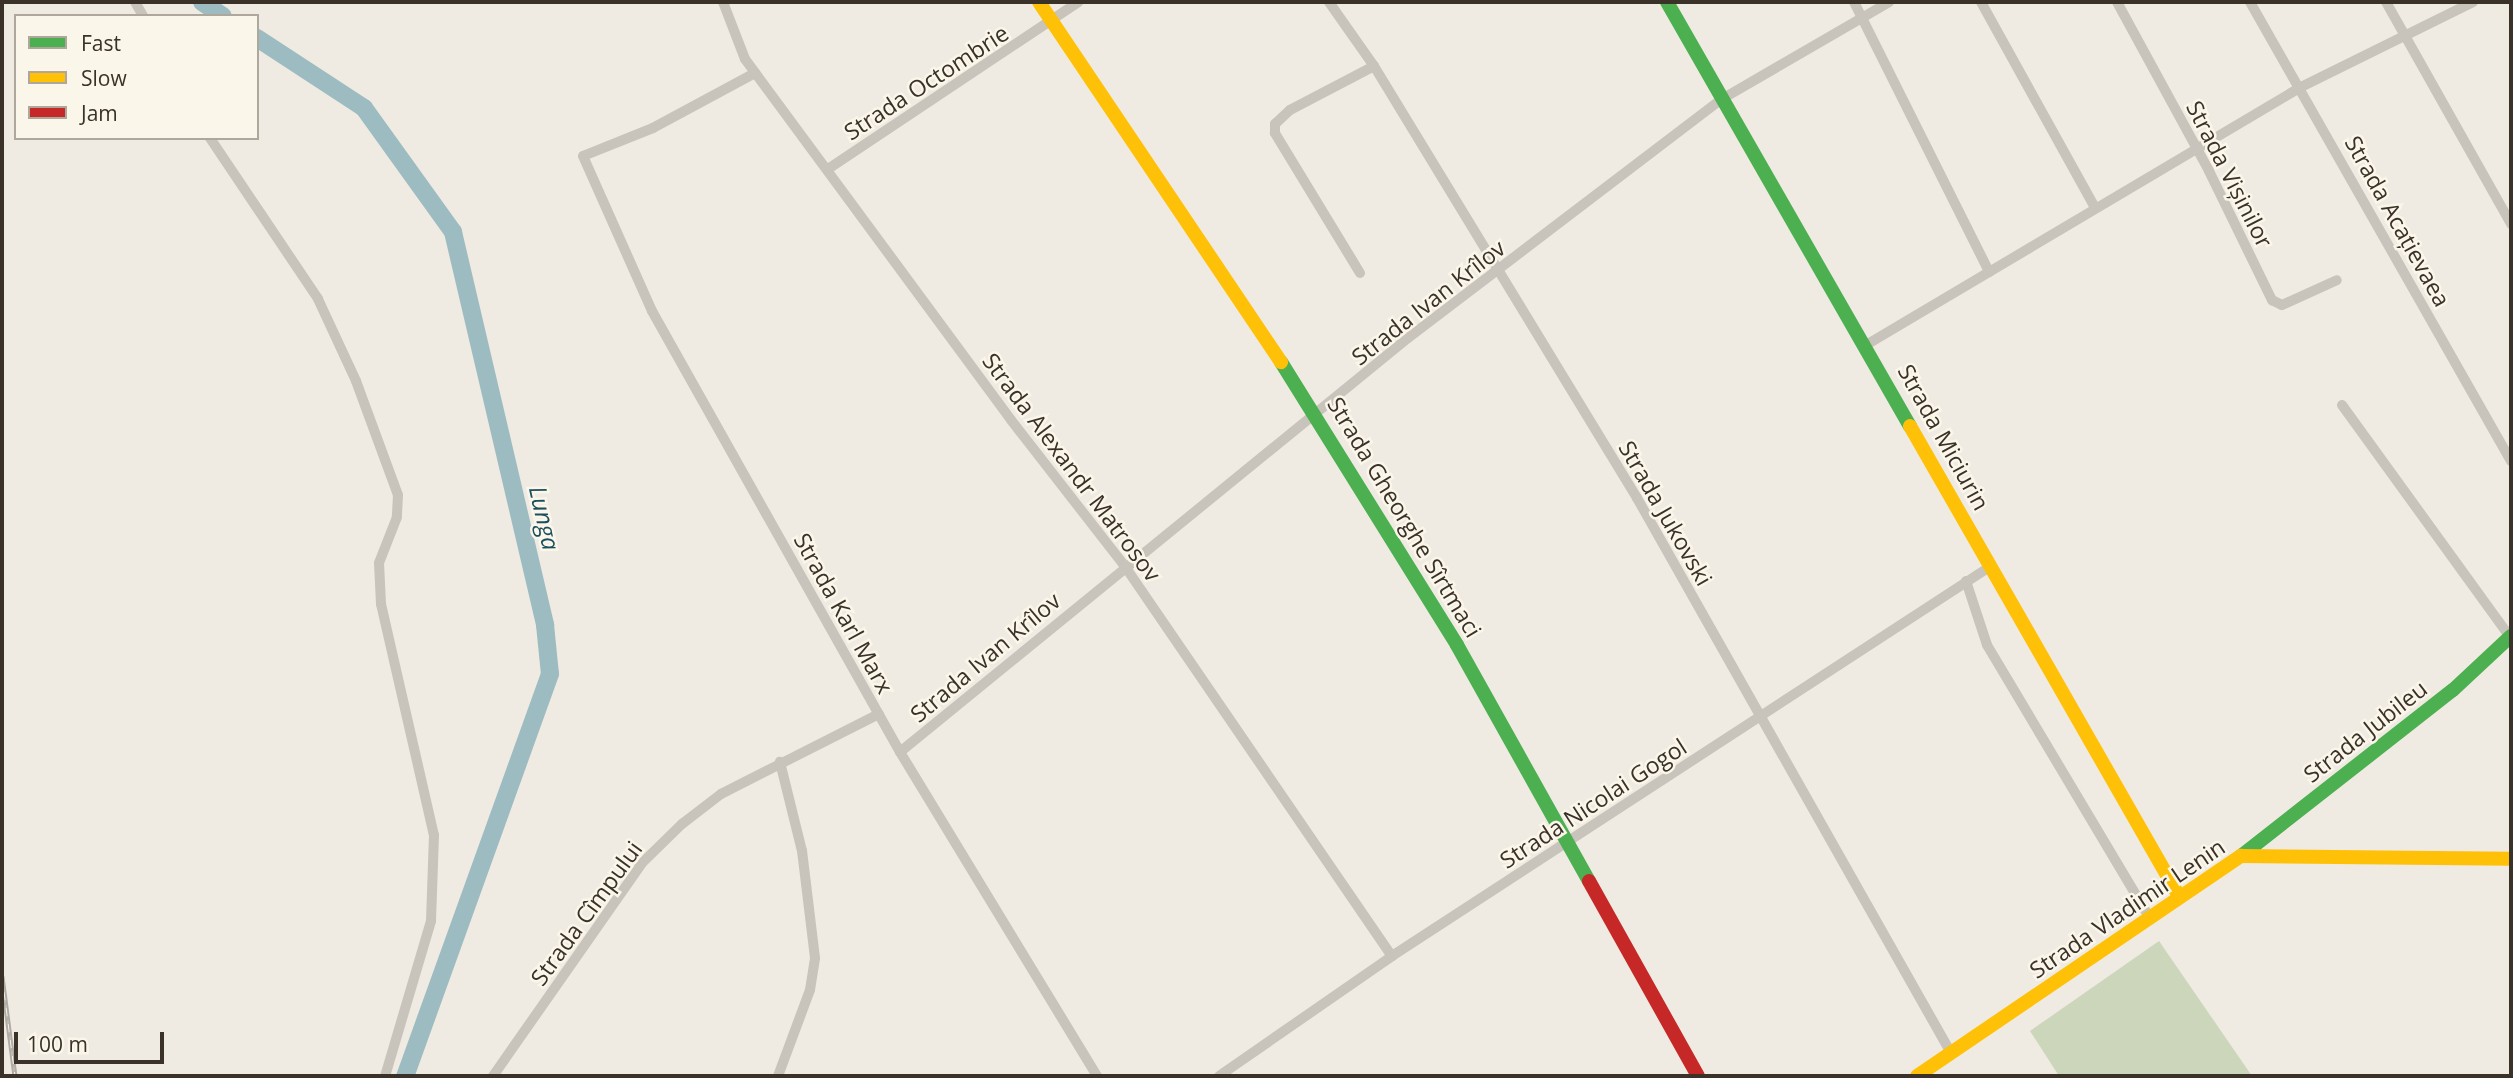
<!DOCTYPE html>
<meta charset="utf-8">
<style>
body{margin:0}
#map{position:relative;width:2513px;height:1078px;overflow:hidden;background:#efebe2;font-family:"Open Sans",sans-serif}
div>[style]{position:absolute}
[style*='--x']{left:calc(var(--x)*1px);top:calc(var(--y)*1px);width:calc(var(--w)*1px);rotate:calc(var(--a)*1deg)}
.green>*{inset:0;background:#ccd6bb}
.river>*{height:18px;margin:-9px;padding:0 9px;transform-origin:9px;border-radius:9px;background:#9dbcc1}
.street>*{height:10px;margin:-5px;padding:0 5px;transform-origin:5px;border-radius:5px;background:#c8c3bb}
.fast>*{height:14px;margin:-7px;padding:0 7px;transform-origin:7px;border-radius:7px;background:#4caf50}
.slow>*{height:14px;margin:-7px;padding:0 7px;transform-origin:7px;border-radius:7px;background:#ffc107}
.jam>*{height:14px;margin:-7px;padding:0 7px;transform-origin:7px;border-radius:7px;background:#c62828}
.rail>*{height:5px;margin-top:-2.5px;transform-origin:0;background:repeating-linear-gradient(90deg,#fbf6ea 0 8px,#b0aba5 0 16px);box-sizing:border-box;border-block:2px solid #b0aba5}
span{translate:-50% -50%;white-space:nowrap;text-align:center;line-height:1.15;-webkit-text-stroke:5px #fbf6ea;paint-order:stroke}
.street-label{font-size:23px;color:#3a3128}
.water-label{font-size:24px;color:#1b4f5e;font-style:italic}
.frame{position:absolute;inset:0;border:4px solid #3a3128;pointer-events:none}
.legend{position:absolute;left:14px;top:14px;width:245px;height:126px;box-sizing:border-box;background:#fbf6ea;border:2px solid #aea79c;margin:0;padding:9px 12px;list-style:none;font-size:21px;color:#3a3128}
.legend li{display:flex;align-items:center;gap:14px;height:35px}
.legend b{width:35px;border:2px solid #aea79c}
.scale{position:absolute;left:14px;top:1032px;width:150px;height:32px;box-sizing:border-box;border:4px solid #3a3128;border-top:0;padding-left:9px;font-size:21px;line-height:24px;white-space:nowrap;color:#3a3128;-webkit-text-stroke:5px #fbf6ea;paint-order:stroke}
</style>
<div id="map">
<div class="green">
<div style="clip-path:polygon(2159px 941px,2252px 1076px,2059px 1076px,2030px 1031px)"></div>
</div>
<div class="river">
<div style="--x:202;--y:2;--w:25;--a:34"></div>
<div style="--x:257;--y:38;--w:128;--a:33.2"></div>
<div style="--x:364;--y:108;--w:153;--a:54.3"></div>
<div style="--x:453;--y:232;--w:404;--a:76.8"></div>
<div style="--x:545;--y:625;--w:49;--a:84.2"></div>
<div style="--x:550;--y:674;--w:427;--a:109.8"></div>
</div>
<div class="street">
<div style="--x:135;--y:2;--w:16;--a:60"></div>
<div style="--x:723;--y:2;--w:61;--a:68.9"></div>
<div style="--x:745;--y:59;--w:448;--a:53.6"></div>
<div style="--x:1011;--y:420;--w:184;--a:52.1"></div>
<div style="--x:1124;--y:565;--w:474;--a:55.6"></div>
<div style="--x:1329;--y:2;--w:78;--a:54.9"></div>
<div style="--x:1374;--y:66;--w:506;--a:58.67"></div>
<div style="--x:1637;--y:498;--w:638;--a:60.5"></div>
<div style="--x:1854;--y:2;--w:302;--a:63.4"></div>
<div style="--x:1981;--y:2;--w:233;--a:61"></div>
<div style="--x:2117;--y:2;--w:192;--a:61.4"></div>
<div style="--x:2209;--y:171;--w:144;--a:64"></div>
<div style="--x:2272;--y:300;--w:11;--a:27"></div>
<div style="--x:2282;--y:305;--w:60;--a:-24.4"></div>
<div style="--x:2250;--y:2;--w:528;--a:60.38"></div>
<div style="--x:2386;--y:2;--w:255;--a:60.6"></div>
<div style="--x:755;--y:73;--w:116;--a:151.7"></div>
<div style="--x:653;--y:128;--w:75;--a:158.2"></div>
<div style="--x:583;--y:156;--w:170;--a:66"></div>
<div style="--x:652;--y:311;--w:506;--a:60.65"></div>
<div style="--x:900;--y:752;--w:379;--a:58.7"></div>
<div style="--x:210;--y:138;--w:194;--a:56.1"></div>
<div style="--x:318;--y:299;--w:90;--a:65.1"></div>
<div style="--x:356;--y:381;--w:121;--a:69.8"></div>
<div style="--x:398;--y:495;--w:22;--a:93"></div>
<div style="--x:397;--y:517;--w:49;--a:111.4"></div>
<div style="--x:379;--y:563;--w:41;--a:87.2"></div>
<div style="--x:381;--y:604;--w:237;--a:77.1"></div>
<div style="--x:434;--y:835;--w:86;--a:92"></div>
<div style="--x:431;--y:921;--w:162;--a:106.5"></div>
<div style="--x:828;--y:169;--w:301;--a:-33.7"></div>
<div style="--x:1360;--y:273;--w:164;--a:-121.3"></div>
<div style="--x:1275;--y:133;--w:9;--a:-90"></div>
<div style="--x:1275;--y:124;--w:21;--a:-43"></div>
<div style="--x:1290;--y:110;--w:95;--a:-27.6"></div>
<div style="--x:1866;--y:345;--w:506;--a:-30.67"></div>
<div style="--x:2301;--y:87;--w:192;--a:-26.3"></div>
<div style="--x:2342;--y:405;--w:286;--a:54.1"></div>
<div style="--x:1966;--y:581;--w:67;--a:71.8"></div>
<div style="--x:1987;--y:645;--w:318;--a:59.2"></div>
<div style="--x:900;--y:752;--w:655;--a:-39.18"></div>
<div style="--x:1408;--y:338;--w:395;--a:-37.3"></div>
<div style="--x:1722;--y:99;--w:193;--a:-30.1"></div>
<div style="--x:493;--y:1076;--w:261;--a:-55"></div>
<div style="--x:643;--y:862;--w:54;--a:-44.3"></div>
<div style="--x:682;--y:824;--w:49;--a:-37.6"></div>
<div style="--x:721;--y:794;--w:177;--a:-26.9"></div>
<div style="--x:778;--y:1076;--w:92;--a:-69.6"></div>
<div style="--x:810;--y:990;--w:32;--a:-81"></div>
<div style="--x:815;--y:958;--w:108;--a:-96.9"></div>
<div style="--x:802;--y:851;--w:92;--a:-103.9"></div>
<div style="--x:1219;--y:1076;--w:211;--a:-34.7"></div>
<div style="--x:1392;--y:956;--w:715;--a:-33.07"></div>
</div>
<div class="fast">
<div style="--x:1667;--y:2;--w:489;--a:60.2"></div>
<div style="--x:1281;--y:362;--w:333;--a:58.1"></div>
<div style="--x:1457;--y:645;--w:270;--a:60.8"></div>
<div style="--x:2241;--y:856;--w:269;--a:-38.1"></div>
<div style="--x:2453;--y:690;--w:79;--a:-43"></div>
</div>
<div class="slow">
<div style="--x:1039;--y:2;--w:434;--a:56.1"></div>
<div style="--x:1910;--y:426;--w:542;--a:60.22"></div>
<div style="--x:1917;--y:1076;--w:392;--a:-34.2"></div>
<div style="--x:2241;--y:856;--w:270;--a:0.6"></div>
</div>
<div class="jam">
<div style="--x:1589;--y:881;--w:223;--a:60.8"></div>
</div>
<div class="rail">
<div style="--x:2;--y:976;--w:101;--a:82.6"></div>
</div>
<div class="street-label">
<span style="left:926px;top:82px;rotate:-33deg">Strada Octombrie</span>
<span style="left:2230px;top:174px;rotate:63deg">Strada Vișinilor</span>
<span style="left:2398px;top:221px;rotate:61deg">Strada Acațievaea</span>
<span style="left:1428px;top:302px;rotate:-38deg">Strada Ivan Krîlov</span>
<span style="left:1944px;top:437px;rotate:61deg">Strada Miciurin</span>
<span style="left:1072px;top:467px;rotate:53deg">Strada Alexandr Matrosov</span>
<span style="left:1666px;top:513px;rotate:60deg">Strada Jukovski</span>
<span style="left:1405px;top:517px;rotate:59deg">Strada Gheorghe Sîrtmaci</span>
<span style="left:844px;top:613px;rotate:61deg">Strada Karl Marx</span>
<span style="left:985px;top:657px;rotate:-40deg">Strada Ivan Krîlov</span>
<span style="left:2365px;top:731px;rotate:-38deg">Strada Jubileu</span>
<span style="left:1593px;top:803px;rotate:-33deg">Strada Nicolai Gogol</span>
<span style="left:2127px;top:908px;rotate:-34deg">Strada Vladimir Lenin</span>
<span style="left:586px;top:913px;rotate:-54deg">Strada Cîmpului</span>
</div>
<div class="water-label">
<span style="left:545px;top:518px;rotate:77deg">Lunga</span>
</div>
<div class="frame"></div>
<ul class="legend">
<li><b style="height:9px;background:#4caf50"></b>Fast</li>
<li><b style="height:9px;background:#ffc107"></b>Slow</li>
<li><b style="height:9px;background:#c62828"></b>Jam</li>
</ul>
<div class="scale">100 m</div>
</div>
